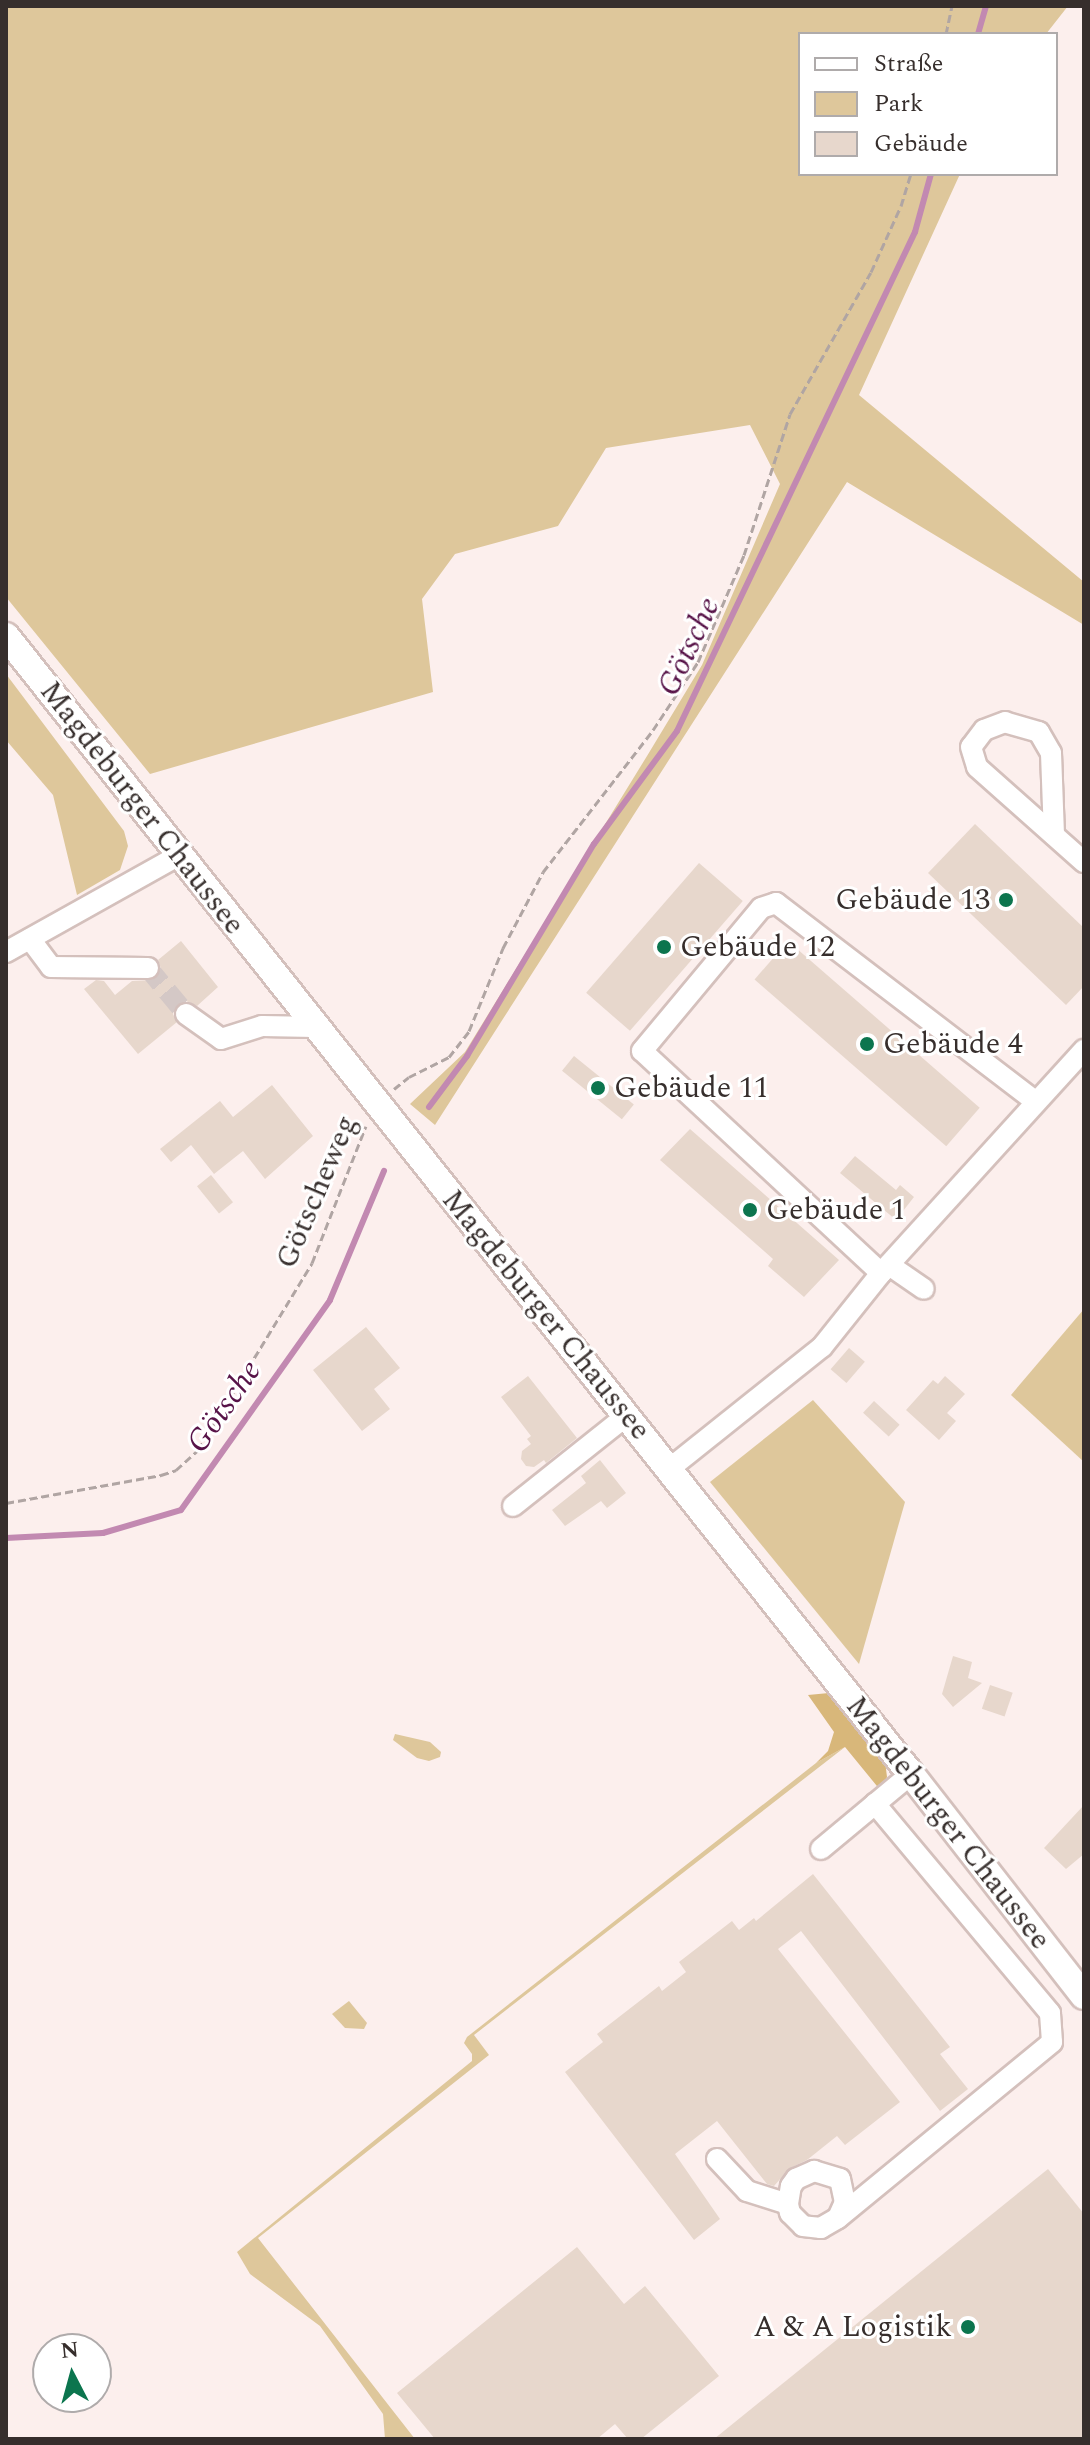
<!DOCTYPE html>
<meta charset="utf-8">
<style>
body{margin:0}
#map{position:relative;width:1090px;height:2445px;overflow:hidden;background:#fcefed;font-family:Spectral,serif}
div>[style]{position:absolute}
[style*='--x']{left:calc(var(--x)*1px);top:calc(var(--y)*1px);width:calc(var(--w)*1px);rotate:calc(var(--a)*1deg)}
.green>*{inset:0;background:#dec79b}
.forest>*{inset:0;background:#d8b77a}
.stream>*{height:6px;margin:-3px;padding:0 3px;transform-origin:3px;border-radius:3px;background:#c289b1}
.building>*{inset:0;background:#e7d7cc;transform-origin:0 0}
.minor-tunnel>*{height:20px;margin-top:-10px;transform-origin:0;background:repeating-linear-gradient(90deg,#d4c8c6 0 20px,transparent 0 30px)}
.path>*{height:3px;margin-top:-1.5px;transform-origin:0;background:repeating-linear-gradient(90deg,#b0a5a3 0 8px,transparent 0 12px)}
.roads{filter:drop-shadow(2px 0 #d4c0bc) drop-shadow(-2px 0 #d4c0bc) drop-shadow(0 2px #d4c0bc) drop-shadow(0 -2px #d4c0bc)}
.minor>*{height:20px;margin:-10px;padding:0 10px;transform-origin:10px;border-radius:10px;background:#fff}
.major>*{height:26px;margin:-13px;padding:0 13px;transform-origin:13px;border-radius:13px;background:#fff}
.dots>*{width:22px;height:22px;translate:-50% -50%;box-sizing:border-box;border:4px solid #fff;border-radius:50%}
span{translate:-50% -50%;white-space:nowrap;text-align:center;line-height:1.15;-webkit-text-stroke:6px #fff;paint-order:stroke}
.street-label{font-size:30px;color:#362e2c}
.poi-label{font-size:30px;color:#362e2c}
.right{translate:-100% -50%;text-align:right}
.left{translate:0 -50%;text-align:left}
.water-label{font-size:32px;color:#571348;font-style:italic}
.frame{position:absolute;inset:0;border:8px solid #362e2c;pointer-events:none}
.legend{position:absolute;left:798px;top:32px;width:260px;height:144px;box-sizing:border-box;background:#fff;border:2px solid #afabab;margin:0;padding:10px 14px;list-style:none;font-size:24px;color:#362e2c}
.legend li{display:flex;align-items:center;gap:16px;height:40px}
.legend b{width:40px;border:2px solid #afabab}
.north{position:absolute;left:32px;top:2333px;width:80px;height:80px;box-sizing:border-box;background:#fff;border:2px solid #afabab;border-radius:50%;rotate:354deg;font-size:22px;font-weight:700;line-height:32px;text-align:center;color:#362e2c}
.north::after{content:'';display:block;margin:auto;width:28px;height:36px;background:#0c754e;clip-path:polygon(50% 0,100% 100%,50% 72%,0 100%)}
</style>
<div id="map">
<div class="green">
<div style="clip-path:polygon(6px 6px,1068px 6px,1046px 34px,800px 34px,800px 174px,960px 174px,859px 395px,1084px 582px,1084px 625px,847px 482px,435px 1125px,410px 1104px,465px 1052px,647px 756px,702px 665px,780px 484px,750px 425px,606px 448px,558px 526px,455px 554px,422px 599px,433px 692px,150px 774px,6px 597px)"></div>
<div style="clip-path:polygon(6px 674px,124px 831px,128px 846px,120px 870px,77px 895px,53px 795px,6px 740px)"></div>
<div style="clip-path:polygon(1084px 1309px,1084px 1462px,1011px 1395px)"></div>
<div style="clip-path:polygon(813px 1400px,905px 1502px,859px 1664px,710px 1482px)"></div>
<div style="clip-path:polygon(395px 1734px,430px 1742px,441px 1752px,440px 1757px,429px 1761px,417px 1758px,393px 1740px)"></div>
<div style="clip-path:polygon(845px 1747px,474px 2035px,489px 2055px,258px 2238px,415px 2439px,385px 2439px,383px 2414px,320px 2326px,250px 2274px,237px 2252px,472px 2061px,472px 2054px,464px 2043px,467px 2037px,816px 1763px)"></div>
<div style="clip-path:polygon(349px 2001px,367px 2023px,364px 2029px,345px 2028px,332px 2014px)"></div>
</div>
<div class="forest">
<div style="clip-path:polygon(829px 1693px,885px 1761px,887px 1777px,881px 1791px,845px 1747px,816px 1763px,828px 1751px,834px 1732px,808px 1695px)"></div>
</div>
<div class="stream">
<div style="--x:978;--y:34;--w:29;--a:-74"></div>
<div style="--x:429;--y:1107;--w:64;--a:-53.3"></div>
<div style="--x:467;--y:1056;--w:247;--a:-59.1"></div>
<div style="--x:594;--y:844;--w:140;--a:-53.7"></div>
<div style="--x:677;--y:731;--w:553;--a:-64.5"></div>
<div style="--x:915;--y:232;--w:60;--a:-74.6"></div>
<div style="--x:6;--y:1538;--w:97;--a:-3"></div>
<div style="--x:103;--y:1533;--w:81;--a:-16.4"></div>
<div style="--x:181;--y:1510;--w:257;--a:-54.6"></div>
<div style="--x:330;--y:1300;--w:140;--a:-67.3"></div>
</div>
<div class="building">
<div style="clip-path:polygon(975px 824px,1084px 928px,1084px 986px,1066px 1005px,928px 873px)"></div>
<div style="left:699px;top:863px;width:58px;height:172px;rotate:41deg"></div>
<div style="clip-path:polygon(181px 941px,218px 987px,197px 1006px,186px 1001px,176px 1006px,173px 1014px,177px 1022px,138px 1054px,84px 989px,96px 980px,104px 981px,115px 995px,132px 981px,154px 980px,161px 969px,158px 960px)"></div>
<div style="left:788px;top:941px;width:254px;height:51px;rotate:41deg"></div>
<div style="left:574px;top:1056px;width:77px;height:19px;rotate:39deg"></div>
<div style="clip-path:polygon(272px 1085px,313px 1136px,265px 1179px,243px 1151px,214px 1174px,191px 1145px,171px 1162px,160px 1149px,220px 1101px,233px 1117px)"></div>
<div style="clip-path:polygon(690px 1129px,839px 1260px,804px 1297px,768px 1266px,773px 1259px,660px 1160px)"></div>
<div style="clip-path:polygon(855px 1156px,896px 1190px,900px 1185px,914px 1197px,896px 1220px,840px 1173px)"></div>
<div style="left:211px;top:1175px;width:35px;height:18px;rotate:51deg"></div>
<div style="clip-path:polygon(366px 1327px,400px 1368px,374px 1389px,390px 1409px,362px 1431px,313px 1370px)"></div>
<div style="left:849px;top:1348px;width:21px;height:28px;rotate:41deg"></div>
<div style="clip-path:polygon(528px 1376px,577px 1438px,546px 1463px,544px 1460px,534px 1467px,526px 1466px,521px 1459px,522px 1451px,531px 1444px,527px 1439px,531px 1436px,501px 1397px)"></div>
<div style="clip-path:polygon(945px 1376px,965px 1394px,947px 1413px,956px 1421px,939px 1440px,906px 1410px,933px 1380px,938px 1384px)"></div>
<div style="left:874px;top:1401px;width:35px;height:16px;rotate:43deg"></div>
<div style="clip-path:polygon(600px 1460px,626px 1493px,607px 1508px,601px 1501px,565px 1526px,552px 1510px,586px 1483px,581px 1476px)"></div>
<div style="clip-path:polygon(953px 1656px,972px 1662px,968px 1678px,982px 1683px,953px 1707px,942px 1694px)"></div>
<div style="left:990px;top:1685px;width:24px;height:25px;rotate:19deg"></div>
<div style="clip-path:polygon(1084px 1805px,1084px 1854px,1066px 1869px,1044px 1848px)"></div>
<div style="clip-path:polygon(813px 1874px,950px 2047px,940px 2054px,968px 2089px,940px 2111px,801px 1931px,778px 1949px,900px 2102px,845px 2145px,837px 2136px,807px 2160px,790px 2168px,774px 2186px,767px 2184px,717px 2121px,675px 2154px,720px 2219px,694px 2240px,565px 2072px,603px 2042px,597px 2034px,659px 1986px,662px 1991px,686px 1972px,679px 1962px,732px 1921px,739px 1930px,754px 1918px,756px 1921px)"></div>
<div style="clip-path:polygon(1048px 2169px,1084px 2214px,1084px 2439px,714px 2439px)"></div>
<div style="clip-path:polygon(577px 2247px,624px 2304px,645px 2286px,719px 2376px,641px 2439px,628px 2439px,615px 2424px,597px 2439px,435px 2439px,397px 2393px)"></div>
</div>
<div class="minor-tunnel">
<div style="--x:148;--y:968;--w:60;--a:50.4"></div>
</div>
<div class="path">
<div style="--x:946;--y:34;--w:29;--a:-78"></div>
<div style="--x:394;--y:1089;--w:19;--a:-39"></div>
<div style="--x:409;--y:1077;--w:45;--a:-26.6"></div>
<div style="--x:449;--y:1057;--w:33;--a:-52"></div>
<div style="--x:469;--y:1031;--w:90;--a:-67.7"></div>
<div style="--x:503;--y:948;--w:86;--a:-62.2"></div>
<div style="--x:543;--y:872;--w:180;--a:-52.2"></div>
<div style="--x:653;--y:730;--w:82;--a:-56.5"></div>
<div style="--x:698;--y:662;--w:116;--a:-66.7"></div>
<div style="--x:744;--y:555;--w:148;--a:-71.9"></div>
<div style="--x:790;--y:414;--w:163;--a:-60.3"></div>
<div style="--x:871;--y:272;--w:72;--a:-65.6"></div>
<div style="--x:901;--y:206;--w:34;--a:-73"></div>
<div style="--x:6;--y:1503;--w:158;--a:-10.2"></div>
<div style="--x:161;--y:1475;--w:16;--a:-18"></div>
<div style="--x:176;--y:1470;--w:30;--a:-42"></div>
<div style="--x:198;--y:1450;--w:219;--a:-58.6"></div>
<div style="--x:312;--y:1263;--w:147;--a:-68.5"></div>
</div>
<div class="roads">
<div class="minor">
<div style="--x:1054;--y:835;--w:82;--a:-92.1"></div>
<div style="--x:1051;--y:753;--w:24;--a:-120"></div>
<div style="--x:1039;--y:732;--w:35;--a:-164"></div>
<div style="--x:1005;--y:722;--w:22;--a:159"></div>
<div style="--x:984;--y:730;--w:21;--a:127"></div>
<div style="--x:971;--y:747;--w:21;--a:73"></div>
<div style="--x:977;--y:767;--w:143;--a:41.6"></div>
<div style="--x:30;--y:939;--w:35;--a:53"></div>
<div style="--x:51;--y:967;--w:97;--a:0.6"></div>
<div style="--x:6;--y:952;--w:197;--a:-29.2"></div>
<div style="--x:186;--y:1014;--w:43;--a:35.5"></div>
<div style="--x:221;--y:1039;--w:43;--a:-17.6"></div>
<div style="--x:262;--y:1026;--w:53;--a:1.1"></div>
<div style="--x:889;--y:1265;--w:42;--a:34.4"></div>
<div style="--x:881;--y:1273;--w:326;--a:-137.1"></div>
<div style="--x:642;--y:1051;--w:186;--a:-50.2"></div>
<div style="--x:761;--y:908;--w:16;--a:-18"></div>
<div style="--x:776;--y:903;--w:327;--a:37.4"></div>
<div style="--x:669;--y:1469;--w:196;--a:-38.6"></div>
<div style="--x:822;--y:1347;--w:95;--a:-51.4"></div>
<div style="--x:881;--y:1273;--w:302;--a:-47.7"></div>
<div style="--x:513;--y:1506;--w:144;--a:-38.5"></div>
<div style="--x:821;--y:1849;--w:117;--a:-39.8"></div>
<div style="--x:717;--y:2159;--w:44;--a:46.8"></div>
<div style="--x:747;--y:2191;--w:43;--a:17.6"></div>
<div style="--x:814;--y:2171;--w:27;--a:17"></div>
<div style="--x:840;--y:2179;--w:24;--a:78"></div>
<div style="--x:845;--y:2202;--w:17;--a:114"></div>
<div style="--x:838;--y:2218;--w:20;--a:150"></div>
<div style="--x:821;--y:2228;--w:18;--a:-174"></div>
<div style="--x:803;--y:2226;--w:18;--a:-135"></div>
<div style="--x:790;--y:2213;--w:9;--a:-103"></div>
<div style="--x:788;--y:2204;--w:18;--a:-81"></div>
<div style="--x:791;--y:2186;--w:9;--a:-54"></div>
<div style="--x:796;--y:2179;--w:20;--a:-24"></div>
<div style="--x:838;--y:2218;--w:277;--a:-39.4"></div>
<div style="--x:1052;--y:2042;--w:29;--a:-94"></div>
<div style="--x:1050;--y:2013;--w:273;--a:-129.9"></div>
</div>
<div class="major">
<div style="--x:6;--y:636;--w:1454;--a:51.51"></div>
<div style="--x:911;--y:1774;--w:281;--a:52.1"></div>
</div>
</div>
<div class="dots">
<div style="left:1006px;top:900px;background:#0c754e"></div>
<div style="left:664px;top:947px;background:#0c754e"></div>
<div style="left:867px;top:1044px;background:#0c754e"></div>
<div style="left:598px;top:1088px;background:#0c754e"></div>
<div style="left:750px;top:1210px;background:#0c754e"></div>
<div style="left:968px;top:2327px;background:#0c754e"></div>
</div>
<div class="street-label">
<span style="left:142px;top:808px;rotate:52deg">Magdeburger Chaussee</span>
<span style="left:317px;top:1192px;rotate:-67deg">Götscheweg</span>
<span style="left:546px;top:1315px;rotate:51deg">Magdeburger Chaussee</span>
<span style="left:948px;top:1823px;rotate:52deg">Magdeburger Chaussee</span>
</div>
<div class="poi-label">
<span class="right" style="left:990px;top:900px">Gebäude 13</span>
<span class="left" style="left:680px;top:947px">Gebäude 12</span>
<span class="left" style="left:883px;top:1044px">Gebäude 4</span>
<span class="left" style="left:614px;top:1088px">Gebäude 11</span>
<span class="left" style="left:766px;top:1210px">Gebäude 1</span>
<span class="right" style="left:952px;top:2327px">A &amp; A Logistik</span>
</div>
<div class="water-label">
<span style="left:690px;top:647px;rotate:-65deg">Götsche</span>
<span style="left:225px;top:1407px;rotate:-55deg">Götsche</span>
</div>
<div class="frame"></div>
<ul class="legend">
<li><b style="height:10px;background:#fff"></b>Straße</li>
<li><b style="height:22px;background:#dec79b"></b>Park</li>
<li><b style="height:22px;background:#e7d7cc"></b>Gebäude</li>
</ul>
<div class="north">N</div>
</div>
